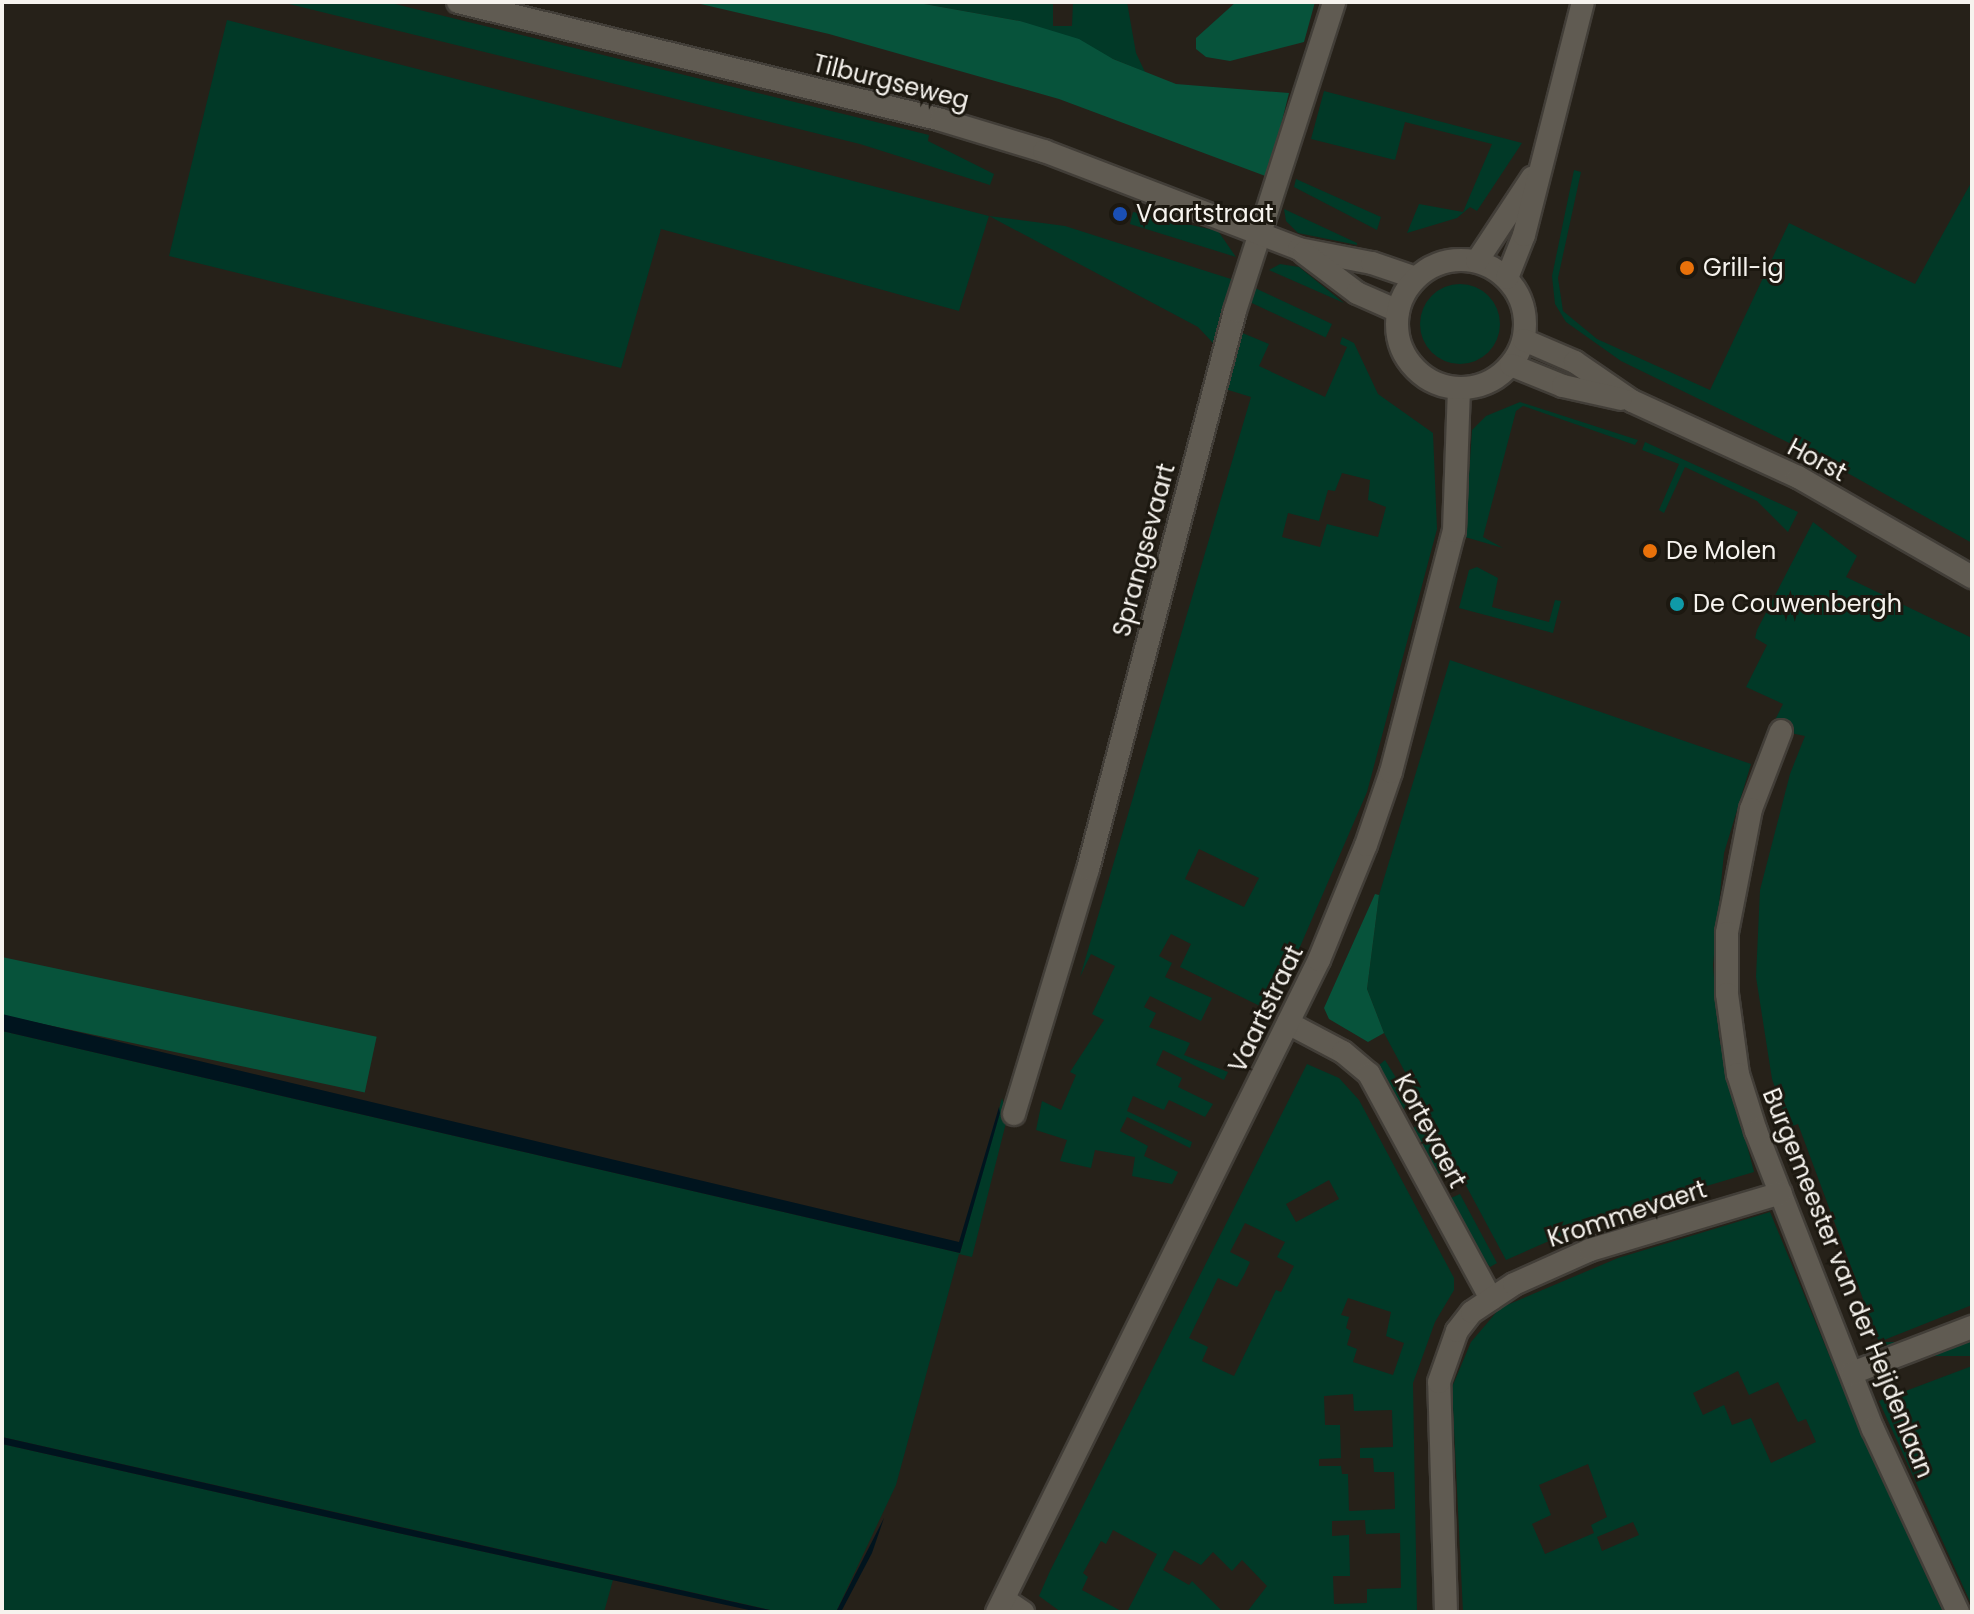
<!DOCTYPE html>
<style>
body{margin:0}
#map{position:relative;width:1974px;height:1614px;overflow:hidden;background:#262119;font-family:Poppins,sans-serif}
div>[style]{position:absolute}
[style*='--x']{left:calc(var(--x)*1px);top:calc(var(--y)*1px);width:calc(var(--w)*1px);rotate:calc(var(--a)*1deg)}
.green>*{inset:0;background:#013927;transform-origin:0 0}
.round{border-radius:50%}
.forest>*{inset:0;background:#07533b;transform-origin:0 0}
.water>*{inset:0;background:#00141e}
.roads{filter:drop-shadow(2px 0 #423e38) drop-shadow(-2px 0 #423e38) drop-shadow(0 2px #423e38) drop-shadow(0 -2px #423e38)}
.minor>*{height:22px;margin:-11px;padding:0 11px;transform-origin:11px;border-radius:11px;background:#605b52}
.tertiary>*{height:22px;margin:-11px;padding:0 11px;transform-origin:11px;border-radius:11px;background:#605b52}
.tertiary>.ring{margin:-11px;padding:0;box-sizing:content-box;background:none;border:22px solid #605b52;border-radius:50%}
.dots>*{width:22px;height:22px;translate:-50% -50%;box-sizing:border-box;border:4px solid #1c1810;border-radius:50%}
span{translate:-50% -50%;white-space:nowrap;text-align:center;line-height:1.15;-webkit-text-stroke:6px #1c1810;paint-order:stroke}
.street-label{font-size:24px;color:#f6f3ee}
.poi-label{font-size:24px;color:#f6f3ee}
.left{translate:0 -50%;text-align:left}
.frame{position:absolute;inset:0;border:4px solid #f6f3ee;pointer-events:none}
</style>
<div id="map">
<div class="green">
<div style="clip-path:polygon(281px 2px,387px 2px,929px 135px,928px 141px,994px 174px,990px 185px,860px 144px)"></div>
<div style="clip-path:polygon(913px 2px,1053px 2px,1053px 26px,1072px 26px,1073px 2px,1127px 2px,1136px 53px,1145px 72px,1020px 21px)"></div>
<div style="clip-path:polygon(227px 20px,989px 216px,1065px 226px,1234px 280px,1214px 344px,1198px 327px,989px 216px,959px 311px,661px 229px,621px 368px,169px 256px)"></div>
<div style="clip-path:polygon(1324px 91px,1522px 143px,1477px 211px,1470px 207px,1457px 218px,1407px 233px,1419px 204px,1463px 212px,1492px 144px,1405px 122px,1395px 160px,1311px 139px)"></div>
<div style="clip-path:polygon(1574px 170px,1581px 172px,1558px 278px,1563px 311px,1597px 339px,1710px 390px,1789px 223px,1915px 284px,1972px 181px,1972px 543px,1828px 462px,1621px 361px,1566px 322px,1555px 304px,1552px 276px)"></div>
<div style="clip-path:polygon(1296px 179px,1381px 217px,1377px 230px,1294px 187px)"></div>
<div style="clip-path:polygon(1284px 209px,1357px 243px,1357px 245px,1298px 233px,1286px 221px)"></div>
<div style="clip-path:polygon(1133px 212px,1218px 231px,1236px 257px,1130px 224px)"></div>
<div style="clip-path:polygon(1280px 264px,1299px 267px,1344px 303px,1269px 270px)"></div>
<div class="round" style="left:1420px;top:284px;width:80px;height:80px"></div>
<div style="left:1255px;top:288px;width:85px;height:15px;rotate:25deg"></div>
<div style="clip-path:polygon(evenodd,1240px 332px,1269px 344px,1259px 366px,1325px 397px,1347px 347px,1340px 344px,1342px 337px,1354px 343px,1378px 394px,1433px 433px,1437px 529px,1367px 792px,1296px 956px,1278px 975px,1262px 1007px,1180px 967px,1191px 944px,1171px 934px,1159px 956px,1172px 963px,1165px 977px,1212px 998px,1201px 1021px,1150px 996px,1144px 1007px,1156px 1013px,1149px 1027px,1190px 1043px,1184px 1055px,1228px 1072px,1224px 1080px,1163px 1050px,1156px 1065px,1182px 1078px,1178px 1087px,1213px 1104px,1205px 1117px,1169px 1100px,1164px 1110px,1133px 1096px,1127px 1111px,1192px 1142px,1190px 1148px,1127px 1117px,1120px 1131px,1148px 1146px,1144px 1156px,1178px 1172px,1172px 1184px,1132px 1176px,1135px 1157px,1095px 1150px,1091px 1168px,1060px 1161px,1067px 1140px,1036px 1130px,1042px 1101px,1061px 1110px,1076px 1075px,1070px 1072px,1104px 1020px,1092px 1014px,1115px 966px,1091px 954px,1080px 977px,1251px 397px,1222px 388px,1240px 332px,1342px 473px,1370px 480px,1368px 500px,1386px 507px,1378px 537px,1327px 524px,1320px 547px,1282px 537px,1288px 513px,1319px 521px,1328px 490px,1335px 491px,1342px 473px,1240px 332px,1199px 849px,1259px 878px,1244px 907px,1185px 879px,1199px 849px)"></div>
<div style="clip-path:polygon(1520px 402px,1638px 440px,1635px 445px,1523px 406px,1516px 411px,1483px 537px,1503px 548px,1465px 537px,1472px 430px,1486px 416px)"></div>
<div style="clip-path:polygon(1645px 442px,1798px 512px,1788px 532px,1757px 501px,1685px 467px,1664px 513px,1659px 510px,1679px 464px,1642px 450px)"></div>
<div style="clip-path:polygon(1813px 522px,1857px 556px,1846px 577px,1972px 638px,1972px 1305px,1879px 1342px,1798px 1124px,1789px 1127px,1772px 1079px,1756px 977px,1760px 890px,1790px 774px,1805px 736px,1781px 731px,1775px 720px,1783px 704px,1746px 687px,1767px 645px,1755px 638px,1757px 630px)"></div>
<div style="clip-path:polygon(1477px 567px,1498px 578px,1492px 607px,1549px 622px,1555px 600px,1561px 601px,1553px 633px,1459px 608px,1469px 570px)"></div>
<div style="clip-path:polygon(1450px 660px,1751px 764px,1724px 853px,1713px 965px,1719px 1038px,1754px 1172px,1608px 1215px,1506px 1260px,1384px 1033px,1367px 989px,1379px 895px)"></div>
<div style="clip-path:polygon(2px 1031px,960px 1253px,1002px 1098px,1008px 1115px,972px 1257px,959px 1254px,896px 1485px,836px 1612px,779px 1612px,2px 1437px)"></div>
<div style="clip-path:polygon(1385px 1060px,1398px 1081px,1411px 1106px,1403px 1109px,1378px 1066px)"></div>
<div style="clip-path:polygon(evenodd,1307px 1064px,1339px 1078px,1359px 1100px,1454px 1278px,1454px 1290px,1435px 1322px,1413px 1383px,1417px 1612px,1247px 1612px,1267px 1586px,1242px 1560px,1232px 1571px,1213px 1552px,1201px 1565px,1174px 1550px,1163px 1570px,1189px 1585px,1192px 1581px,1223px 1612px,1127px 1612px,1157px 1554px,1113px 1530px,1106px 1544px,1101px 1541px,1083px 1573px,1088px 1577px,1082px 1590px,1123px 1612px,1061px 1612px,1039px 1596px,1050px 1571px,1307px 1064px,1329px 1180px,1339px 1199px,1296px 1222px,1286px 1204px,1329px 1180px,1307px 1064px,1245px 1223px,1285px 1242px,1277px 1257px,1294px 1266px,1281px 1292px,1276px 1290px,1234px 1376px,1202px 1361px,1208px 1347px,1189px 1338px,1218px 1278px,1237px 1287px,1244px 1275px,1250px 1262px,1230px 1252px,1245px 1223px,1307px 1064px,1348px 1298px,1391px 1312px,1386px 1336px,1404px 1343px,1393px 1375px,1353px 1362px,1357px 1349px,1347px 1345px,1351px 1331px,1346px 1328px,1349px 1317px,1341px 1315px,1348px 1298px,1307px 1064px,1353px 1394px,1354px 1411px,1392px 1410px,1393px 1447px,1360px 1448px,1360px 1458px,1373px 1458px,1374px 1472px,1394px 1472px,1395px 1509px,1349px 1511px,1348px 1474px,1342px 1474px,1341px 1466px,1319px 1466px,1319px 1459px,1341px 1458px,1340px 1425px,1325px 1425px,1324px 1396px,1353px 1394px,1307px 1064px,1365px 1520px,1366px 1534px,1400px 1533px,1401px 1588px,1367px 1589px,1367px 1603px,1334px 1604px,1333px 1576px,1350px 1576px,1349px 1535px,1332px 1536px,1332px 1521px,1365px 1520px)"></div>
<div style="clip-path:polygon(1420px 1124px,1447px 1170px,1438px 1174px,1413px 1128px)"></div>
<div style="clip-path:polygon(1460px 1194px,1497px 1263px,1490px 1267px,1485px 1261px,1451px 1198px)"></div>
<div style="clip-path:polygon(evenodd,1770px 1212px,1868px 1449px,1943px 1612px,1463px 1612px,1452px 1387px,1471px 1342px,1500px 1308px,1618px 1258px,1770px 1212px,1738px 1371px,1749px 1395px,1778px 1382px,1798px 1422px,1806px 1419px,1816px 1442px,1771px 1463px,1751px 1418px,1732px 1425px,1724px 1405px,1703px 1415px,1693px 1393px,1738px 1371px,1770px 1212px,1588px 1464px,1607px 1517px,1591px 1525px,1594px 1533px,1545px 1554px,1532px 1524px,1551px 1515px,1539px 1485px,1588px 1464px,1770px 1212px,1633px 1522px,1639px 1535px,1602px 1551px,1597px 1537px,1633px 1522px)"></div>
<div style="left:1972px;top:1342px;width:14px;height:91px;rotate:90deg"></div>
<div style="clip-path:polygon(1972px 1366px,1972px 1606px,1879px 1401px)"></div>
<div style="clip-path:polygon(2px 1444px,398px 1533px,613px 1580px,604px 1612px,2px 1612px)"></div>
</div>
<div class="forest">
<div style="clip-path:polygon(692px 2px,913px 2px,1020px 21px,1079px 39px,1113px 59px,1176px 84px,1289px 93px,1268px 177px,1059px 99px,829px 34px)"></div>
<div style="clip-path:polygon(1236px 2px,1315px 2px,1304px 42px,1230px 61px,1206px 57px,1196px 49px,1196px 38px)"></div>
<div style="clip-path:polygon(1375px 894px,1379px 895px,1367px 989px,1384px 1033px,1368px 1042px,1329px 1019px,1324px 1008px)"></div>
<div style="left:2px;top:957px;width:383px;height:57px;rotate:12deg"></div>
</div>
<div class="water">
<div style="clip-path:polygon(2px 1014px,959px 1242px,999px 1107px,1000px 1113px,960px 1253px,2px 1031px)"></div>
<div style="clip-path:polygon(2px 1437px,400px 1527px,779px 1612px,758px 1612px,398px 1533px,2px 1444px)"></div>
<div style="clip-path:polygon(884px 1518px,872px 1553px,841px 1612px,836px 1612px)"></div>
</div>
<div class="roads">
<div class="minor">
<div style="--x:1781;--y:731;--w:84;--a:111"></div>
<div style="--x:1751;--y:809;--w:126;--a:101"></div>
<div style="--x:1727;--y:933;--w:61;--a:90"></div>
<div style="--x:1727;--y:994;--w:81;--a:82.2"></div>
<div style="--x:1738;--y:1074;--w:60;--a:72.5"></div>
<div style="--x:1756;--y:1131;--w:320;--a:68.6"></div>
<div style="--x:1873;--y:1429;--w:202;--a:65.1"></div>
<div style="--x:1288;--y:1023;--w:62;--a:27.8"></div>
<div style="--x:1343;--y:1052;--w:34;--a:40"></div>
<div style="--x:1369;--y:1074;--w:256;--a:61.5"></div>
<div style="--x:1014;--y:1114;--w:256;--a:-73.2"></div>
<div style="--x:1088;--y:869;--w:577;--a:-75.24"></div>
<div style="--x:1235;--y:311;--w:324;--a:-72.2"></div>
<div style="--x:1852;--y:1373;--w:129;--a:-21"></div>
<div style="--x:1005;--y:1600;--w:22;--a:34"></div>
<div style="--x:997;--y:1612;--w:727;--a:-63.72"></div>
<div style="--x:1319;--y:960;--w:124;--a:-67.8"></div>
<div style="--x:1366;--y:845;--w:77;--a:-71.1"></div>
<div style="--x:1391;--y:772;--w:249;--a:-75.4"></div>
<div style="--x:1454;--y:531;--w:142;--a:-88"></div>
<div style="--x:1446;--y:1612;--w:230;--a:-91.7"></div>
<div style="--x:1439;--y:1382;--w:54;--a:-70.6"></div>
<div style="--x:1457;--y:1331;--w:24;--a:-52"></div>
<div style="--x:1472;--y:1312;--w:50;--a:-33.7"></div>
<div style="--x:1514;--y:1284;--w:83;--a:-24.1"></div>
<div style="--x:1590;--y:1250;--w:199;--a:-16.6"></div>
</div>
<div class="tertiary">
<div style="--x:458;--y:2;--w:497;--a:13.7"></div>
<div style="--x:941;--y:120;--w:108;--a:16.8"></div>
<div style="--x:1044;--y:151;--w:273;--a:21"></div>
<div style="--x:1299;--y:249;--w:74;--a:10.9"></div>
<div style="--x:1372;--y:263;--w:46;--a:18.8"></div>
<div style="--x:1304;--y:253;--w:66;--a:37"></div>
<div style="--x:1357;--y:293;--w:45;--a:23.7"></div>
<div class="ring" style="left:1397px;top:260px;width:106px;height:106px"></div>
<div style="--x:1477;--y:261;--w:100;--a:-56.5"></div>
<div style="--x:1507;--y:278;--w:46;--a:-68.4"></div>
<div style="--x:1524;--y:235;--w:240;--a:-75.8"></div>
<div style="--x:1524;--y:340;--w:56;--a:23.3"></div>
<div style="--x:1575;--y:362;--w:69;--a:34.4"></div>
<div style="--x:1632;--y:401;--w:183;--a:24.6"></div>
<div style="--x:1798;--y:477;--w:201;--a:29.9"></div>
<div style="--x:1511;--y:365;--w:56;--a:22"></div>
<div style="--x:1563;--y:386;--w:59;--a:12.6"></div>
</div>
</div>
<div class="dots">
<div style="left:1120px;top:214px;background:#1a4fb4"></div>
<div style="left:1687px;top:268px;background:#e8710a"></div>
<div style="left:1650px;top:551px;background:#e8710a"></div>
<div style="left:1677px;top:604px;background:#0f9aa8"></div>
</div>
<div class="street-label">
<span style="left:891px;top:82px;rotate:14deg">Tilburgseweg</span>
<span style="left:1817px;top:460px;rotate:28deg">Horst</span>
<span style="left:1144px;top:550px;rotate:-75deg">Sprangsevaart</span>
<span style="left:1266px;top:1009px;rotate:-64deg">Vaartstraat</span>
<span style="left:1430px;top:1131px;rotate:62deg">Kortevaert</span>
<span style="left:1627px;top:1214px;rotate:-18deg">Krommevaert</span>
<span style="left:1848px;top:1283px;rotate:68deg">Burgemeester van der Heijdenlaan</span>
</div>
<div class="poi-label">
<span class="left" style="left:1136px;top:214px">Vaartstraat</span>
<span class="left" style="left:1703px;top:268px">Grill-ig</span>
<span class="left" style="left:1666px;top:551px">De Molen</span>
<span class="left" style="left:1693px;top:604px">De Couwenbergh</span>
</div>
<div class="frame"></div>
</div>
